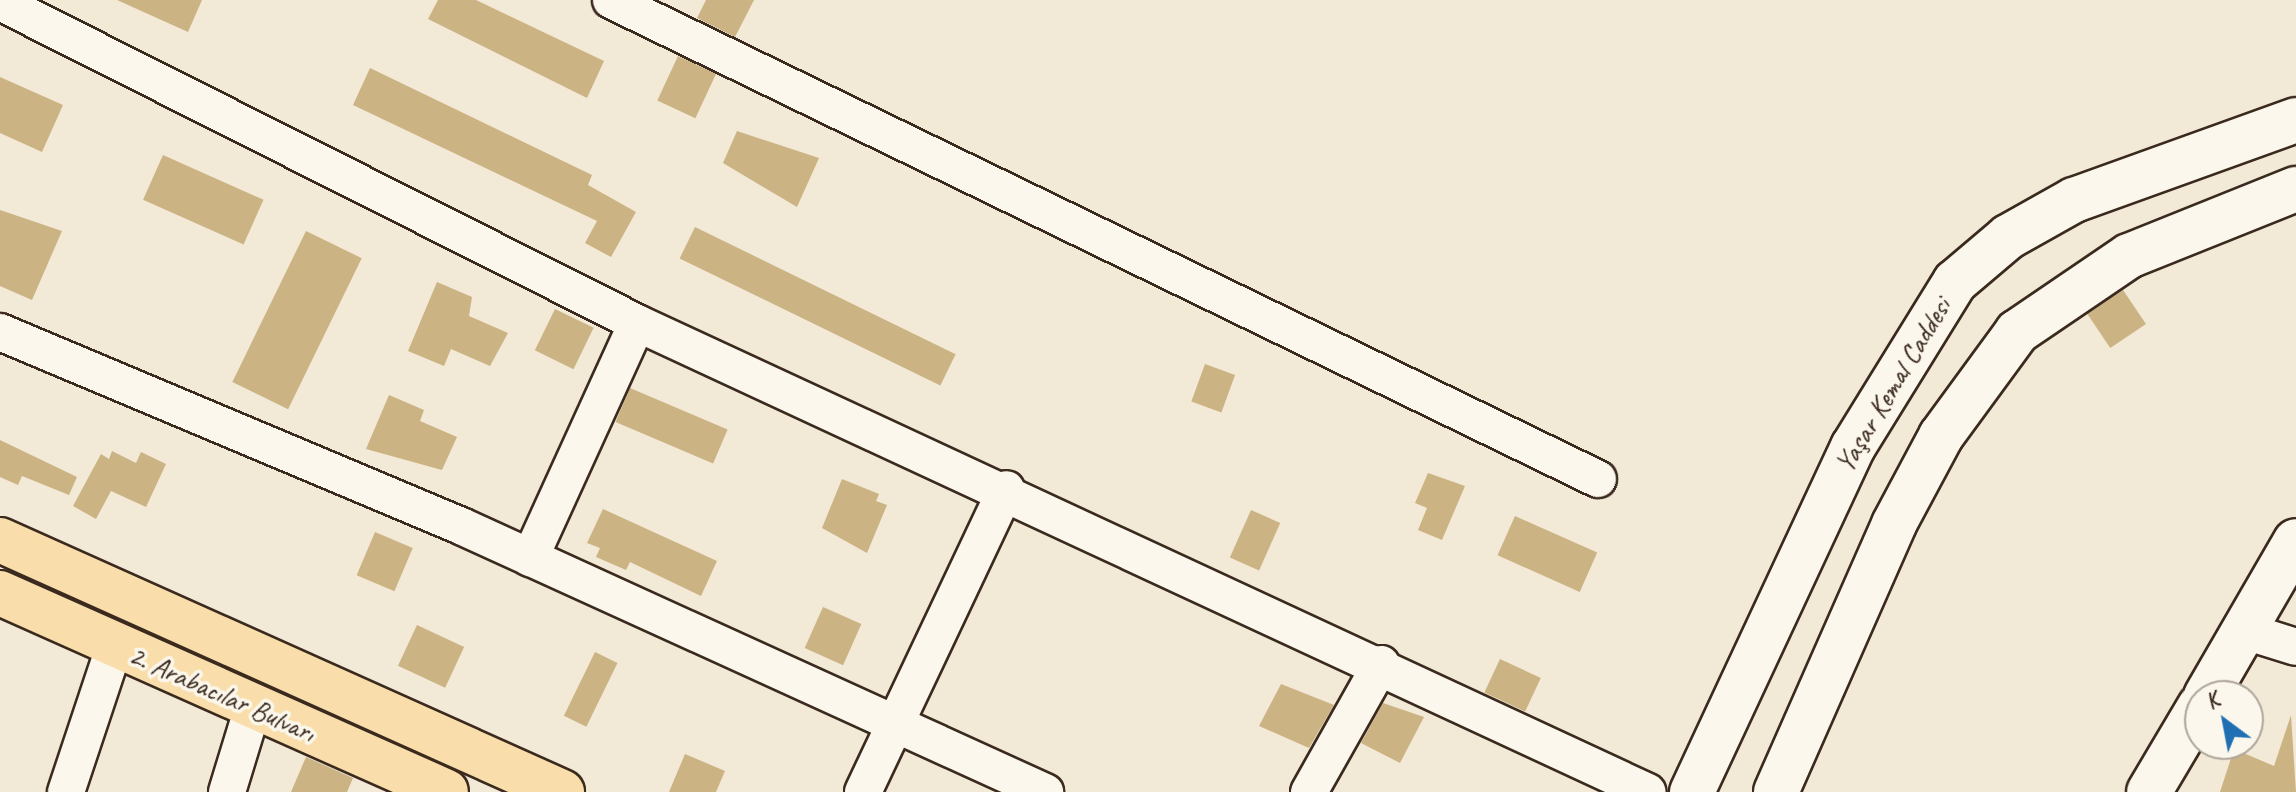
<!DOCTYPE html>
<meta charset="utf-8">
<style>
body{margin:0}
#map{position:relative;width:2296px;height:792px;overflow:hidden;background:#f2e9d7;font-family:Caveat,sans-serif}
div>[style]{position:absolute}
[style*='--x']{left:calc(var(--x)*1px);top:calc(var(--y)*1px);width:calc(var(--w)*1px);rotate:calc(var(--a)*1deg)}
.building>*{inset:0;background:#ccb383;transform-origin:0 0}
.roads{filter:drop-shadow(2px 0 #3b2a1e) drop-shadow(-2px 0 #3b2a1e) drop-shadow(0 2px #3b2a1e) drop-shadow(0 -2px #3b2a1e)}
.street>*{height:36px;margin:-18px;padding:0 18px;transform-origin:18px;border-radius:18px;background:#fbf7ec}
.secondary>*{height:44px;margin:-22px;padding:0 22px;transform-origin:22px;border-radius:22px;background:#fbf7ec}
.primary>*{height:44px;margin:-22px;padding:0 22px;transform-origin:22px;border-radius:22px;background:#f9deab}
span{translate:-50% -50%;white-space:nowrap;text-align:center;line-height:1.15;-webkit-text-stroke:7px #fbf7ec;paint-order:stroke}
.street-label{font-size:28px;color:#3b2a1e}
.north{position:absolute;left:2184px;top:680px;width:80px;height:80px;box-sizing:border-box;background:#fbf7ec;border:2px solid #aea59a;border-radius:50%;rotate:328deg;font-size:22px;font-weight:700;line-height:32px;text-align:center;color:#3b2a1e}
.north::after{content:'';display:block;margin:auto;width:28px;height:36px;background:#1f6fb2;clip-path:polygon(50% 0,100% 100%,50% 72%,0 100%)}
</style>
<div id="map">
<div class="building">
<div style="clip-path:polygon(117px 0,202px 0,188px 32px)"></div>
<div style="clip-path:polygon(438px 0,476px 0,604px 61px,587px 98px,428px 19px)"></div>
<div style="clip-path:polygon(706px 0,754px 0,735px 37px,697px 18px)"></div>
<div style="left:678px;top:56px;width:42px;height:49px;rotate:25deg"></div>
<div style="clip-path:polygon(370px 68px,592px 175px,588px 185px,636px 212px,611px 257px,585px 243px,597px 221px,353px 105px)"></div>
<div style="clip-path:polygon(0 77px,63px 105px,42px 152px,0 133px)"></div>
<div style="clip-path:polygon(737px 131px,819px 158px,797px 207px,723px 163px)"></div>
<div style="left:163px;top:155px;width:110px;height:49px;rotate:24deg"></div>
<div style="clip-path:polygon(0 210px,62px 231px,32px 300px,0 286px)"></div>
<div style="left:695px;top:227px;width:290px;height:35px;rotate:26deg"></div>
<div style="left:306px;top:231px;width:62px;height:168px;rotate:26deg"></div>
<div style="clip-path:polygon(437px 282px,472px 297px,469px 316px,508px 333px,490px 366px,451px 349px,444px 366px,408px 351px)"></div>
<div style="left:2123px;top:290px;width:41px;height:43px;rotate:56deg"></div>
<div style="left:555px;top:309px;width:43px;height:46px;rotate:26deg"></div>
<div style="left:1205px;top:364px;width:32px;height:40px;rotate:20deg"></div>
<div style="left:630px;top:388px;width:106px;height:37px;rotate:23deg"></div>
<div style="clip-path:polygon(389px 395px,424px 410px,420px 421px,457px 437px,442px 470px,366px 449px)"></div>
<div style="clip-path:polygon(0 440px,77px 477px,69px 495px,22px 476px,18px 485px,0 477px)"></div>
<div style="clip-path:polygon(112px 451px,136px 463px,141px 452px,166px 464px,146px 507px,111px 491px,96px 519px,73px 506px,101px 454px,109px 459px)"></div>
<div style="clip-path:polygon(1428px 473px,1465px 486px,1442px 540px,1418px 530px,1427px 508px,1415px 503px)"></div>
<div style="clip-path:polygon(842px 479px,879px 494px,876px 501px,887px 505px,867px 553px,822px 528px)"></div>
<div style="clip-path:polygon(603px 509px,717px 561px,701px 596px,630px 562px,626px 570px,596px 557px,600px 548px,587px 543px)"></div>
<div style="left:1251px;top:510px;width:32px;height:52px;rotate:24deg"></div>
<div style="left:1515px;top:516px;width:90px;height:43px;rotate:24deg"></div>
<div style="left:375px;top:532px;width:41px;height:47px;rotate:23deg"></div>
<div style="left:823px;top:607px;width:42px;height:45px;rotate:24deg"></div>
<div style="left:417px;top:625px;width:52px;height:45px;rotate:25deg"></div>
<div style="left:595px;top:652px;width:25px;height:71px;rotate:26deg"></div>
<div style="left:1500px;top:659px;width:45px;height:37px;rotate:25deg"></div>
<div style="clip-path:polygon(1281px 684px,1334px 705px,1309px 748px,1259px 726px)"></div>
<div style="clip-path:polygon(1383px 703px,1424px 717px,1400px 763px,1361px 743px)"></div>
<div style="clip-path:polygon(2291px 715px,2296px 792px,2220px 792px,2234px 749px,2274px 766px)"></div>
<div style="clip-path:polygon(685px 754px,725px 771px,716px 792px,669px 792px)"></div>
<div style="clip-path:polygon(306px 757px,353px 778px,347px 792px,291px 792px)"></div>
</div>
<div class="roads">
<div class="street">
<div style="--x:611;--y:0;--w:1097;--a:25.89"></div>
<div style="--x:0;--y:2;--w:713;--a:26.74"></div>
<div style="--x:637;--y:323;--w:1114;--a:24.89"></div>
<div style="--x:0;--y:332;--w:500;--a:22.82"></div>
<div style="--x:461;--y:526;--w:642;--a:24.49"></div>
<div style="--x:530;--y:558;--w:258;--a:-65.5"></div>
<div style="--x:2245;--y:631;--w:53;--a:17.4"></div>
<div style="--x:66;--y:792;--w:155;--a:-71.6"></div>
<div style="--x:227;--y:792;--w:86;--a:-73"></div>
<div style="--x:863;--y:792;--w:335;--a:-64.7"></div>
<div style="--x:1309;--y:792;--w:147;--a:-60.6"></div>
</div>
<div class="secondary">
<div style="--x:2206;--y:696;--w:179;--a:-59.9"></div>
<div style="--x:1692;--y:792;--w:381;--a:-65"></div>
<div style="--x:1853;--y:447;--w:194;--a:-58.3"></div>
<div style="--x:1955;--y:282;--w:70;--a:-40.3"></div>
<div style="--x:2008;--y:237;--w:76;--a:-29.3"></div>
<div style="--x:2074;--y:200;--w:236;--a:-19.8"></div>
<div style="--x:1776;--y:792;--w:293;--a:-66.2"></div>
<div style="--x:1894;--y:524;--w:100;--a:-61.9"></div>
<div style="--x:1941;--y:436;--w:129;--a:-53.8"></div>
<div style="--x:2017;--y:332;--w:135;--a:-34.2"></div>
<div style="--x:2129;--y:256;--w:180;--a:-21.9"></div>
<div style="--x:2149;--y:792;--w:100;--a:-59.3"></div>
</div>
<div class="primary">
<div style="--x:0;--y:540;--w:616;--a:24.15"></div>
<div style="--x:0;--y:593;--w:488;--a:24"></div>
</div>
</div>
<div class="street-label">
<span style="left:1893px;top:385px;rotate:-59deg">Yaşar Kemal Caddesi</span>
<span style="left:222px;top:694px;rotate:24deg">2. Arabacılar Bulvarı</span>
</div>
<div class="north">K</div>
</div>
